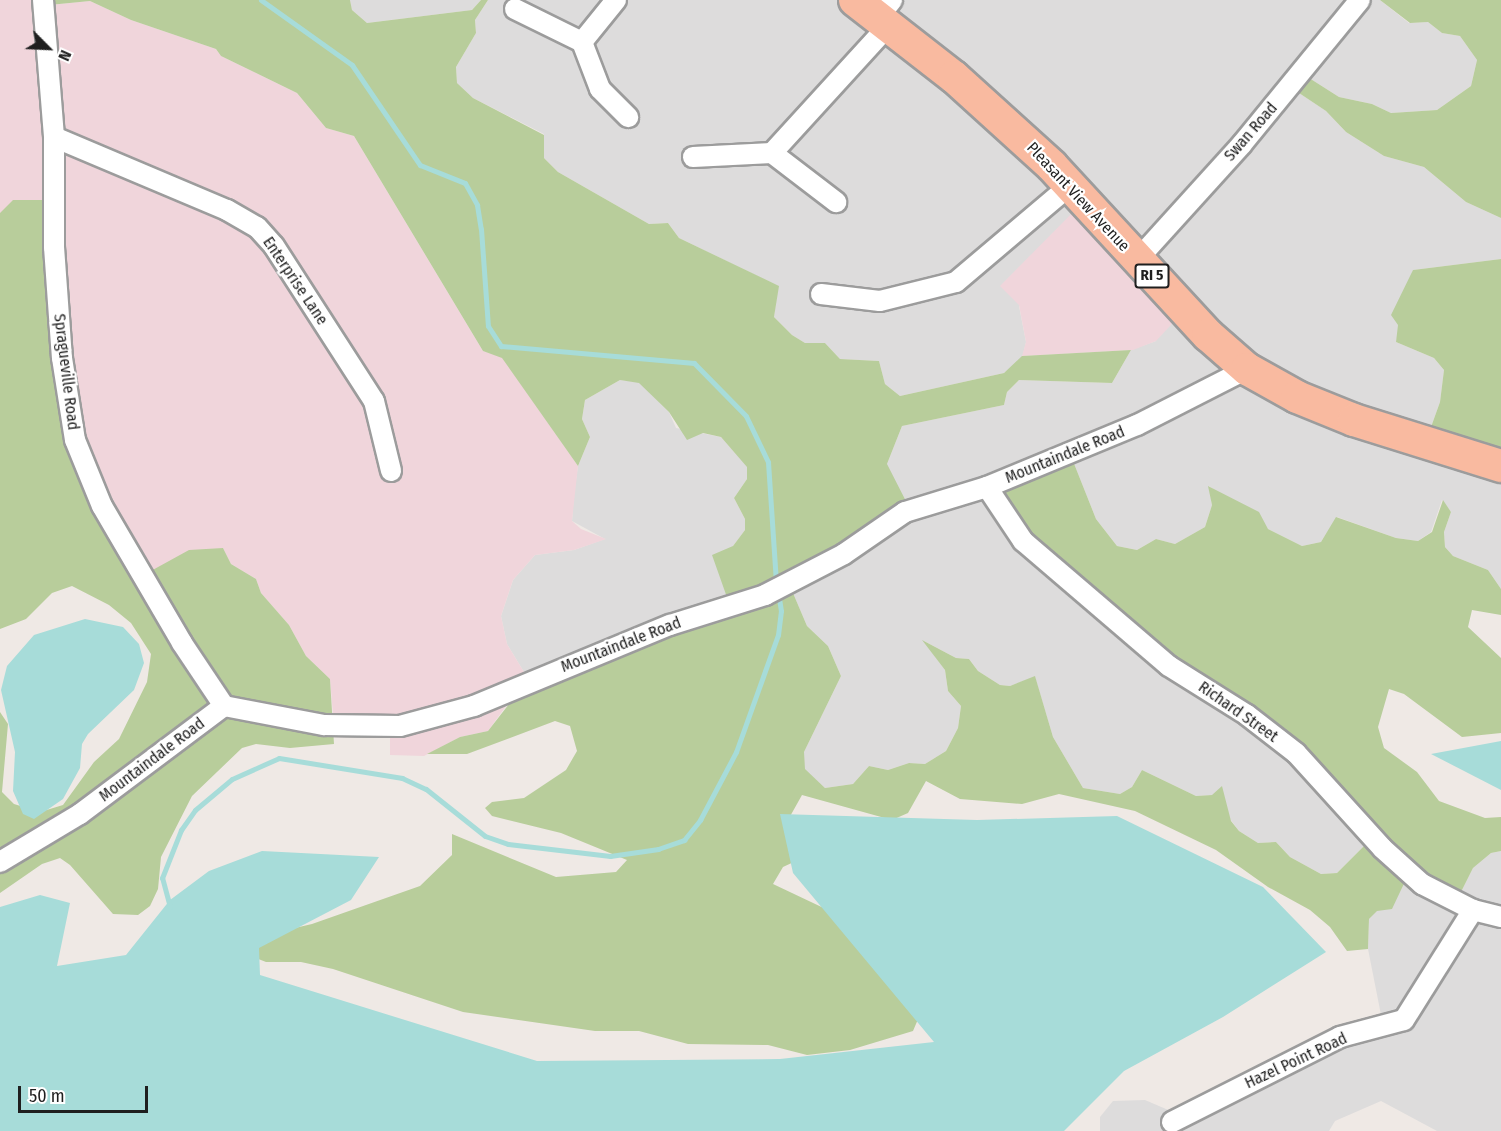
<!DOCTYPE html>
<style>
body{margin:0}
#map{position:relative;width:1501px;height:1131px;overflow:hidden;background:#efe9e5;font-family:"Fira Sans Condensed",sans-serif}
div>[style]{position:absolute}
[style*='--x']{left:calc(var(--x)*1px);top:calc(var(--y)*1px);width:calc(var(--w)*1px);rotate:calc(var(--a)*1deg)}
.residential>*{inset:0;background:#dddcdc}
.commercial>*{inset:0;background:#f0d5db}
.forest>*{inset:0;background:#b8cd9b}
.water>*{inset:0;background:#a7dcd9}
.stream>*{height:5px;margin:-2.5px;padding:0 2.5px;transform-origin:2.5px;border-radius:2.5px;background:#a7dcd9}
.roads{filter:drop-shadow(2px 0 #9c9c9c) drop-shadow(-2px 0 #9c9c9c) drop-shadow(0 2px #9c9c9c) drop-shadow(0 -2px #9c9c9c)}
.minor>*{height:20px;margin:-10px;padding:0 10px;transform-origin:10px;border-radius:10px;background:#fff}
.primary>*{height:32px;margin:-16px;padding:0 16px;transform-origin:16px;border-radius:16px;background:#f9baa0}
span{translate:-50% -50%;white-space:nowrap;text-align:center;line-height:1.15;-webkit-text-stroke:4.5px #fff;paint-order:stroke}
.shield-label span{padding:2px 4px;background:#fff;border:2px solid;border-radius:4px;-webkit-text-stroke-width:0}
.shield-label{font-size:15px;color:#1f1f1f;font-weight:700}
.street-label{font-size:16px;color:#1f1f1f}
.north{position:absolute;left:18px;top:18px;width:60px;height:60px;-webkit-text-stroke:4px #fff;paint-order:stroke;rotate:114deg;font-size:16px;font-weight:700;line-height:24px;text-align:center;color:#1f1f1f}
.north::after{content:'';display:block;margin:auto;width:21px;height:27px;background:#1f1f1f;clip-path:polygon(50% 0,100% 100%,50% 72%,0 100%)}
.scale{position:absolute;left:18px;top:1086px;width:130px;height:27px;box-sizing:border-box;border:3px solid #1f1f1f;border-top:0;padding-left:8px;font-size:18px;line-height:21px;white-space:nowrap;color:#1f1f1f;-webkit-text-stroke:4px #fff;paint-order:stroke}
</style>
<div id="map">
<div class="residential">
<div style="clip-path:polygon(350px 0,481px 0,472px 10px,367px 23px,352px 10px)"></div>
<div style="clip-path:polygon(488px 0,1380px 0,1409px 23px,1428px 22px,1442px 33px,1460px 36px,1477px 60px,1471px 86px,1437px 110px,1391px 113px,1372px 104px,1339px 97px,1306px 76px,1293px 89px,1326px 111px,1346px 132px,1384px 156px,1424px 167px,1466px 202px,1501px 218px,1501px 259px,1413px 270px,1396px 342px,1434px 358px,1444px 370px,1440px 402px,1426px 441px,1501px 461px,1501px 589px,1488px 570px,1453px 556px,1445px 547px,1444px 532px,1451px 512px,1442px 500px,1431px 532px,1418px 541px,1396px 538px,1337px 517px,1321px 542px,1302px 546px,1268px 529px,1209px 486px,1212px 505px,1205px 527px,1175px 544px,1156px 539px,1137px 550px,1117px 546px,1096px 519px,1071px 456px,1028px 472px,1246px 713px,1372px 838px,1337px 873px,1321px 874px,1290px 857px,1276px 842px,1258px 843px,1239px 831px,1212px 795px,1196px 796px,1142px 770px,1132px 787px,1120px 794px,1083px 788px,1053px 737px,1035px 677px,1010px 686px,1000px 685px,978px 671px,969px 659px,956px 658px,924px 641px,945px 670px,948px 691px,961px 706px,958px 728px,946px 751px,925px 764px,909px 763px,888px 770px,869px 766px,853px 784px,825px 788px,804px 769px,804px 752px,841px 676px,828px 646px,807px 626px,790px 586px,887px 464px,902px 426px,1004px 405px,1007px 392px,1019px 380px,1112px 383px,1131px 350px,1156px 341px,1019px 306px,1026px 342px,1022px 359px,1004px 373px,900px 396px,885px 384px,879px 361px,840px 359px,825px 343px,805px 343px,792px 335px,774px 317px,778px 286px,679px 238px,668px 223px,649px 224px,558px 172px,544px 158px,544px 134px,473px 98px,457px 83px,456px 67px,476px 33px,475px 20px)"></div>
<div style="clip-path:polygon(620px 380px,639px 382px,669px 412px,676px 428px,721px 437px,747px 466px,747px 479px,734px 498px,745px 519px,745px 530px,733px 546px,729px 603px,527px 677px,507px 644px,501px 616px,513px 580px,535px 555px,574px 550px,605px 539px,572px 521px,574px 494px,578px 466px,590px 437px,582px 419px,585px 400px)"></div>
<div style="clip-path:polygon(1501px 851px,1501px 1131px,1437px 1131px,1381px 1101px,1335px 1121px,1329px 1131px,1100px 1131px,1100px 1117px,1113px 1101px,1145px 1100px,1187px 1118px,1383px 1025px,1368px 949px,1369px 919px,1409px 873px,1457px 900px,1473px 868px,1491px 853px)"></div>
</div>
<div class="commercial">
<div style="clip-path:polygon(0 0,47px 0,49px 5px,90px 1px,131px 20px,216px 49px,221px 56px,297px 93px,326px 128px,354px 136px,483px 351px,502px 357px,578px 466px,572px 521px,581px 529px,606px 539px,574px 550px,535px 555px,513px 580px,501px 616px,507px 644px,527px 677px,488px 731px,460px 737px,424px 756px,390px 755px,390px 727px,334px 726px,330px 679px,306px 656px,289px 625px,261px 593px,256px 579px,231px 564px,223px 548px,149px 572px,106px 512px,0 213px)"></div>
<div style="clip-path:polygon(1085px 200px,1184px 311px,1156px 341px,1133px 350px,1022px 356px,1026px 342px,1019px 305px,1000px 286px)"></div>
</div>
<div class="forest">
<div style="clip-path:polygon(47px 0,350px 0,352px 10px,367px 23px,472px 10px,481px 0,488px 0,475px 20px,476px 33px,456px 67px,457px 83px,473px 98px,544px 135px,544px 158px,558px 172px,649px 224px,668px 223px,679px 238px,779px 286px,774px 317px,792px 335px,805px 343px,825px 343px,840px 359px,879px 361px,885px 384px,900px 396px,1004px 373px,1022px 356px,1131px 350px,1112px 383px,1019px 380px,1007px 392px,1004px 405px,902px 426px,887px 464px,911px 511px,790px 586px,807px 626px,828px 646px,841px 676px,804px 752px,805px 769px,825px 788px,853px 784px,869px 766px,888px 770px,909px 763px,925px 764px,946px 751px,958px 728px,961px 706px,948px 691px,945px 670px,922px 640px,956px 658px,969px 659px,978px 671px,1000px 685px,1010px 686px,1035px 676px,1053px 737px,1083px 788px,1120px 794px,1132px 787px,1142px 770px,1196px 796px,1212px 795px,1222px 786px,1231px 821px,1239px 831px,1258px 843px,1276px 842px,1290px 857px,1321px 874px,1337px 873px,1372px 838px,1319px 777px,1030px 547px,991px 490px,1071px 456px,1096px 519px,1117px 546px,1137px 550px,1156px 539px,1175px 544px,1205px 527px,1212px 505px,1208px 486px,1259px 512px,1268px 529px,1302px 546px,1321px 542px,1336px 517px,1396px 538px,1418px 541px,1432px 532px,1443px 500px,1451px 512px,1444px 532px,1445px 547px,1453px 556px,1488px 570px,1501px 589px,1501px 615px,1472px 610px,1468px 627px,1501px 658px,1501px 733px,1462px 737px,1404px 694px,1389px 689px,1378px 727px,1384px 748px,1417px 772px,1439px 801px,1485px 818px,1501px 817px,1501px 851px,1491px 853px,1473px 868px,1457px 900px,1409px 873px,1392px 909px,1377px 911px,1369px 919px,1368px 949px,1347px 951px,1330px 927px,1310px 910px,1268px 887px,1216px 850px,1135px 811px,1059px 794px,1022px 804px,960px 799px,926px 781px,908px 813px,892px 820px,802px 795px,788px 820px,798px 860px,783px 867px,773px 884px,906px 947px,933px 984px,913px 1031px,850px 1050px,807px 1055px,768px 1045px,688px 1044px,639px 1031px,595px 1031px,463px 1012px,333px 969px,301px 962px,266px 962px,246px 954px,265px 935px,312px 924px,420px 886px,452px 855px,452px 834px,556px 877px,616px 872px,627px 860px,561px 833px,492px 816px,485px 808px,492px 802px,524px 798px,566px 770px,577px 751px,570px 726px,555px 721px,467px 754px,427px 754px,460px 737px,488px 731px,513px 699px,729px 603px,712px 555px,733px 546px,745px 530px,745px 519px,734px 498px,747px 479px,747px 467px,721px 437px,703px 433px,687px 440px,669px 412px,639px 383px,620px 380px,585px 400px,582px 419px,590px 437px,578px 466px,502px 358px,483px 351px,354px 136px,326px 128px,297px 93px,221px 56px,216px 49px,131px 20px,90px 1px,49px 5px)"></div>
<div style="clip-path:polygon(1380px 0,1501px 0,1501px 218px,1466px 202px,1424px 167px,1384px 156px,1346px 132px,1326px 111px,1293px 89px,1306px 76px,1339px 97px,1372px 104px,1391px 113px,1437px 110px,1471px 86px,1477px 60px,1460px 36px,1442px 33px,1428px 22px,1410px 23px)"></div>
<div style="clip-path:polygon(13px 200px,55px 200px,77px 441px,149px 572px,189px 550px,223px 548px,231px 564px,256px 579px,261px 593px,289px 625px,306px 656px,330px 679px,334px 744px,290px 748px,256px 744px,242px 748px,192px 796px,161px 857px,158px 889px,150px 906px,138px 915px,113px 914px,70px 865px,60px 858px,42px 864px,0 893px,0 712px,8px 724px,2px 792px,14px 804px,40px 812px,63px 805px,94px 762px,119px 739px,147px 682px,151px 654px,131px 623px,109px 605px,72px 586px,52px 593px,26px 619px,0 629px,0 213px)"></div>
<div style="clip-path:polygon(1501px 259px,1501px 461px,1426px 441px,1440px 402px,1444px 370px,1434px 358px,1396px 342px,1398px 325px,1391px 315px,1413px 270px)"></div>
</div>
<div class="water">
<div style="clip-path:polygon(85px 619px,123px 627px,139px 644px,144px 663px,134px 690px,88px 734px,82px 744px,80px 768px,63px 799px,34px 819px,23px 814px,13px 791px,15px 752px,1px 690px,7px 666px,34px 635px)"></div>
<div style="clip-path:polygon(1501px 741px,1501px 790px,1431px 754px)"></div>
<div style="clip-path:polygon(780px 814px,977px 820px,1117px 816px,1263px 887px,1326px 952px,1223px 1017px,1124px 1071px,1064px 1131px,0 1131px,0 907px,40px 895px,70px 903px,57px 966px,126px 955px,170px 900px,209px 871px,262px 851px,379px 857px,351px 900px,259px 948px,260px 975px,537px 1061px,780px 1059px,934px 1042px,793px 873px)"></div>
</div>
<div class="stream">
<div style="--x:261;--y:0;--w:112;--a:35.5"></div>
<div style="--x:352;--y:65;--w:121;--a:55.8"></div>
<div style="--x:420;--y:165;--w:48;--a:21.8"></div>
<div style="--x:465;--y:183;--w:25;--a:61"></div>
<div style="--x:477;--y:205;--w:24;--a:81"></div>
<div style="--x:481;--y:229;--w:97;--a:85.9"></div>
<div style="--x:488;--y:326;--w:24;--a:57"></div>
<div style="--x:501;--y:346;--w:194;--a:5"></div>
<div style="--x:694;--y:363;--w:74;--a:45.5"></div>
<div style="--x:746;--y:416;--w:51;--a:64.4"></div>
<div style="--x:768;--y:462;--w:121;--a:86.2"></div>
<div style="--x:170;--y:907;--w:30;--a:-105"></div>
<div style="--x:162;--y:878;--w:52;--a:-68.4"></div>
<div style="--x:181;--y:830;--w:24;--a:-55"></div>
<div style="--x:195;--y:810;--w:48;--a:-40"></div>
<div style="--x:232;--y:779;--w:51;--a:-24.1"></div>
<div style="--x:279;--y:758;--w:125;--a:9.2"></div>
<div style="--x:402;--y:778;--w:26;--a:25"></div>
<div style="--x:426;--y:789;--w:75;--a:38.5"></div>
<div style="--x:485;--y:836;--w:24;--a:19"></div>
<div style="--x:508;--y:844;--w:103;--a:6.7"></div>
<div style="--x:610;--y:856;--w:49;--a:-8.3"></div>
<div style="--x:658;--y:849;--w:28;--a:-19"></div>
<div style="--x:684;--y:840;--w:26;--a:-51"></div>
<div style="--x:700;--y:820;--w:77;--a:-62.1"></div>
<div style="--x:736;--y:752;--w:124;--a:-70.3"></div>
<div style="--x:778;--y:635;--w:24;--a:-83"></div>
<div style="--x:781;--y:611;--w:19;--a:-99"></div>
</div>
<div class="roads">
<div class="minor">
<div style="--x:43;--y:0;--w:137;--a:85.4"></div>
<div style="--x:54;--y:137;--w:110;--a:90"></div>
<div style="--x:54;--y:247;--w:111;--a:85.9"></div>
<div style="--x:62;--y:358;--w:83;--a:81"></div>
<div style="--x:75;--y:440;--w:71;--a:67.8"></div>
<div style="--x:102;--y:506;--w:159;--a:59.7"></div>
<div style="--x:182;--y:643;--w:76;--a:56.3"></div>
<div style="--x:515;--y:9;--w:75;--a:26.2"></div>
<div style="--x:582;--y:42;--w:54;--a:-51"></div>
<div style="--x:878;--y:18;--w:23;--a:-52"></div>
<div style="--x:582;--y:42;--w:50;--a:69"></div>
<div style="--x:600;--y:89;--w:40;--a:45"></div>
<div style="--x:54;--y:137;--w:188;--a:22.9"></div>
<div style="--x:227;--y:210;--w:34;--a:30"></div>
<div style="--x:257;--y:227;--w:25;--a:48"></div>
<div style="--x:274;--y:246;--w:184;--a:57.2"></div>
<div style="--x:374;--y:401;--w:72;--a:76.3"></div>
<div style="--x:772;--y:153;--w:81;--a:37.4"></div>
<div style="--x:693;--y:157;--w:79;--a:-2.9"></div>
<div style="--x:772;--y:153;--w:172;--a:-47.6"></div>
<div style="--x:1137;--y:260;--w:156;--a:-47.8"></div>
<div style="--x:1242;--y:144;--w:186;--a:-50.7"></div>
<div style="--x:821;--y:294;--w:59;--a:6.8"></div>
<div style="--x:880;--y:301;--w:78;--a:-14"></div>
<div style="--x:956;--y:282;--w:148;--a:-40.3"></div>
<div style="--x:987;--y:487;--w:65;--a:56.3"></div>
<div style="--x:1023;--y:541;--w:192;--a:40.6"></div>
<div style="--x:1169;--y:666;--w:92;--a:32.1"></div>
<div style="--x:1247;--y:715;--w:62;--a:37.8"></div>
<div style="--x:1296;--y:753;--w:128;--a:47.8"></div>
<div style="--x:1382;--y:848;--w:54;--a:42"></div>
<div style="--x:1422;--y:884;--w:57;--a:27"></div>
<div style="--x:1473;--y:910;--w:29;--a:14"></div>
<div style="--x:0;--y:862;--w:93;--a:-31"></div>
<div style="--x:80;--y:814;--w:180;--a:-36.9"></div>
<div style="--x:224;--y:706;--w:102;--a:10.8"></div>
<div style="--x:324;--y:725;--w:76;--a:0.8"></div>
<div style="--x:400;--y:726;--w:77;--a:-15.1"></div>
<div style="--x:474;--y:706;--w:212;--a:-22.5"></div>
<div style="--x:670;--y:625;--w:100;--a:-17.5"></div>
<div style="--x:765;--y:595;--w:89;--a:-27.4"></div>
<div style="--x:844;--y:554;--w:74;--a:-34.5"></div>
<div style="--x:905;--y:512;--w:86;--a:-17"></div>
<div style="--x:987;--y:487;--w:162;--a:-22.5"></div>
<div style="--x:1137;--y:425;--w:123;--a:-27"></div>
<div style="--x:1172;--y:1122;--w:188;--a:-26.8"></div>
<div style="--x:1340;--y:1037;--w:66;--a:-14.9"></div>
<div style="--x:1404;--y:1020;--w:130;--a:-57.9"></div>
</div>
<div class="primary">
<div style="--x:855;--y:0;--w:125;--a:37.9"></div>
<div style="--x:954;--y:77;--w:132;--a:42.2"></div>
<div style="--x:1052;--y:166;--w:230;--a:47.3"></div>
<div style="--x:1208;--y:335;--w:52;--a:41.1"></div>
<div style="--x:1247;--y:369;--w:57;--a:29.2"></div>
<div style="--x:1297;--y:397;--w:61;--a:22"></div>
<div style="--x:1354;--y:420;--w:154;--a:17.4"></div>
</div>
</div>
<div class="shield-label">
<span style="left:1152px;top:276px">RI 5</span>
</div>
<div class="street-label">
<span style="left:1251px;top:132px;rotate:-49deg">Swan Road</span>
<span style="left:1078px;top:197px;rotate:47deg">Pleasant View Avenue</span>
<span style="left:295px;top:281px;rotate:56deg">Enterprise Lane</span>
<span style="left:66px;top:372px;rotate:83deg">Spragueville Road</span>
<span style="left:1065px;top:455px;rotate:-22deg">Mountaindale Road</span>
<span style="left:621px;top:645px;rotate:-21deg">Mountaindale Road</span>
<span style="left:1238px;top:712px;rotate:35deg">Richard Street</span>
<span style="left:152px;top:760px;rotate:-37deg">Mountaindale Road</span>
<span style="left:1296px;top:1061px;rotate:-25deg">Hazel Point Road</span>
</div>
<div class="north">N</div>
<div class="scale">50 m</div>
</div>
